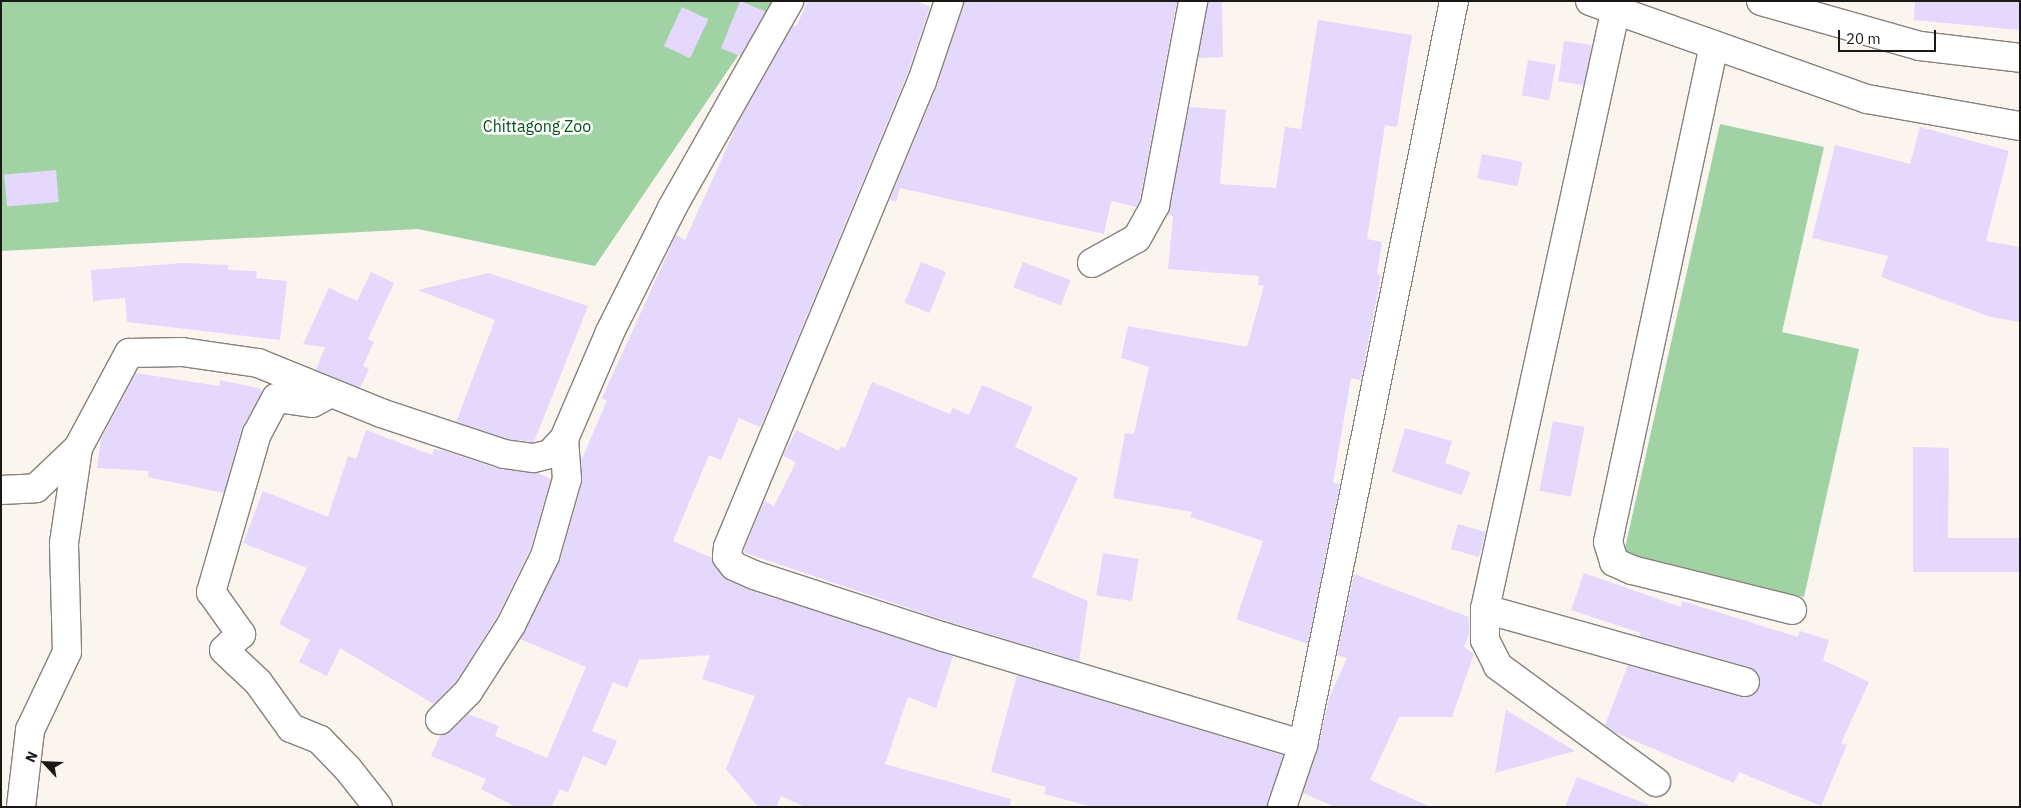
<!DOCTYPE html>
<style>
body{margin:0}
#map{position:relative;width:2021px;height:808px;overflow:hidden;background:#fbf5ef;font-family:"IBM Plex Sans",sans-serif}
div>[style]{position:absolute}
[style*='--x']{left:calc(var(--x)*1px);top:calc(var(--y)*1px);width:calc(var(--w)*1px);rotate:calc(var(--a)*1deg)}
.green>*{inset:0;background:#a0d2a4}
.building>*{inset:0;background:#e4d8fc;transform-origin:0 0}
.roads{filter:drop-shadow(1px 0 #87817c) drop-shadow(-1px 0 #87817c) drop-shadow(0 1px #87817c) drop-shadow(0 -1px #87817c)}
.minor>*{height:28px;margin:-14px;padding:0 14px;transform-origin:14px;border-radius:14px;background:#fff}
span{translate:-50% -50%;white-space:nowrap;text-align:center;line-height:1.15;-webkit-text-stroke:5px #fff;paint-order:stroke}
.park-label{font-size:16px;color:#015219}
.frame{position:absolute;inset:0;border:2px solid #1b1916;pointer-events:none}
.north{position:absolute;left:20px;top:738px;width:50px;height:50px;-webkit-text-stroke:4px #fff;paint-order:stroke;rotate:295deg;font-size:14px;font-weight:700;line-height:20px;text-align:center;color:#1b1916}
.north::after{content:'';display:block;margin:auto;width:18px;height:22px;background:#1b1916;clip-path:polygon(50% 0,100% 100%,50% 72%,0 100%)}
.scale{position:absolute;left:1838px;top:30px;width:98px;height:22px;box-sizing:border-box;border:2px solid #1b1916;border-top:0;padding-left:6px;font-size:15px;line-height:18px;white-space:nowrap;color:#1b1916;-webkit-text-stroke:4px #fff;paint-order:stroke}
</style>
<div id="map">
<div class="green">
<div style="clip-path:polygon(1px 1px,775px 1px,595px 266px,418px 229px,1px 251px)"></div>
<div style="clip-path:polygon(1720px 124px,1824px 147px,1782px 332px,1859px 349px,1804px 597px,1623px 557px)"></div>
</div>
<div class="building">
<div style="left:740px;top:1px;width:27px;height:51px;rotate:22deg"></div>
<div style="clip-path:polygon(808px 1px,917px 1px,930px 7px,907px 75px,764px 419px,760px 427px,739px 418px,721px 460px,709px 455px,673px 541px,712px 558px,722px 576px,748px 589px,953px 656px,936px 708px,908px 697px,885px 764px,1011px 799px,1010px 807px,805px 807px,781px 796px,776px 807px,758px 807px,726px 769px,755px 696px,702px 679px,710px 655px,639px 660px,627px 688px,613px 682px,592px 731px,617px 741px,606px 766px,583px 756px,568px 793px,560px 789px,551px 807px,516px 807px,481px 789px,486px 779px,431px 756px,440px 735px,451px 731px,468px 714px,499px 726px,495px 736px,547px 758px,586px 667px,520px 639px,560px 560px,582px 483px,581px 461px,607px 401px,602px 398px,676px 235px,685px 240px,738px 123px,793px 25px,796px 27px)"></div>
<div style="clip-path:polygon(964px 1px,1177px 1px,1140px 200px,1136px 207px,1111px 201px,1104px 234px,900px 188px,896px 202px,890px 199px,937px 86px)"></div>
<div style="clip-path:polygon(1208px 1px,1222px 1px,1223px 57px,1198px 58px)"></div>
<div style="clip-path:polygon(1915px 1px,2020px 1px,2020px 30px,1914px 20px)"></div>
<div style="left:682px;top:7px;width:29px;height:43px;rotate:25deg"></div>
<div style="clip-path:polygon(1318px 20px,1412px 35px,1397px 127px,1385px 125px,1367px 239px,1382px 242px,1377px 274px,1381px 275px,1361px 380px,1351px 378px,1333px 483px,1340px 484px,1308px 644px,1236px 619px,1263px 541px,1190px 517px,1192px 512px,1113px 498px,1125px 433px,1134px 434px,1149px 367px,1121px 358px,1128px 326px,1247px 347px,1264px 286px,1258px 285px,1259px 276px,1168px 269px,1173px 216px,1168px 215px,1189px 107px,1226px 110px,1220px 184px,1276px 188px,1285px 127px,1301px 129px)"></div>
<div style="left:1564px;top:41px;width:28px;height:41px;rotate:8deg"></div>
<div style="left:1528px;top:60px;width:28px;height:36px;rotate:10deg"></div>
<div style="clip-path:polygon(1920px 127px,2009px 151px,1986px 241px,2020px 247px,2020px 322px,1991px 317px,1881px 277px,1888px 256px,1812px 238px,1835px 145px,1910px 164px)"></div>
<div style="left:1482px;top:154px;width:41px;height:25px;rotate:11deg"></div>
<div style="left:56px;top:170px;width:32px;height:52px;rotate:85deg"></div>
<div style="left:921px;top:262px;width:27px;height:44px;rotate:22deg"></div>
<div style="left:1023px;top:262px;width:51px;height:27px;rotate:21deg"></div>
<div style="clip-path:polygon(183px 263px,228px 265px,228px 270px,257px 271px,256px 278px,287px 281px,280px 340px,127px 322px,125px 298px,93px 301px,91px 270px)"></div>
<div style="clip-path:polygon(371px 272px,394px 283px,368px 339px,374px 342px,363px 366px,369px 369px,360px 388px,316px 370px,325px 347px,303px 344px,329px 288px,357px 301px)"></div>
<div style="clip-path:polygon(488px 273px,588px 306px,534px 442px,508px 439px,456px 422px,495px 320px,418px 290px)"></div>
<div style="clip-path:polygon(136px 373px,219px 386px,220px 380px,259px 388px,262px 392px,242px 428px,224px 493px,148px 477px,149px 471px,97px 468px,101px 439px)"></div>
<div style="clip-path:polygon(872px 382px,950px 414px,953px 408px,969px 415px,982px 385px,1033px 407px,1015px 447px,1078px 478px,1032px 577px,1088px 601px,1079px 661px,949px 622px,743px 552px,764px 501px,774px 506px,796px 462px,783px 456px,796px 430px,839px 451px,841px 446px,845px 448px)"></div>
<div style="left:1553px;top:421px;width:32px;height:71px;rotate:11deg"></div>
<div style="clip-path:polygon(1405px 428px,1452px 441px,1445px 463px,1470px 472px,1462px 495px,1392px 472px)"></div>
<div style="clip-path:polygon(366px 430px,432px 455px,434px 449px,445px 451px,499px 469px,538px 473px,551px 479px,530px 550px,497px 617px,456px 682px,434px 704px,340px 648px,327px 676px,299px 662px,310px 640px,279px 624px,307px 568px,243px 543px,263px 491px,328px 517px,348px 456px,356px 459px)"></div>
<div style="clip-path:polygon(1913px 447px,1949px 448px,1948px 538px,2020px 538px,2020px 572px,1913px 572px)"></div>
<div style="left:1458px;top:524px;width:29px;height:26px;rotate:16deg"></div>
<div style="left:1103px;top:553px;width:36px;height:43px;rotate:9deg"></div>
<div style="clip-path:polygon(1584px 573px,1681px 607px,1682px 601px,1798px 637px,1800px 631px,1829px 640px,1823px 660px,1869px 682px,1841px 743px,1847px 745px,1821px 806px,1739px 772px,1734px 783px,1616px 733px,1605px 725px,1628px 665px,1741px 697px,1756px 693px,1760px 679px,1749px 667px,1639px 636px,1641px 633px,1571px 610px)"></div>
<div style="clip-path:polygon(1354px 574px,1469px 617px,1469px 634px,1464px 647px,1474px 654px,1452px 717px,1399px 717px,1370px 780px,1431px 807px,1335px 807px,1303px 793px,1318px 748px,1329px 698px,1347px 658px,1337px 655px)"></div>
<div style="clip-path:polygon(1017px 675px,1283px 755px,1267px 807px,1093px 807px,1044px 794px,1046px 787px,991px 772px)"></div>
<div style="clip-path:polygon(1506px 710px,1575px 751px,1495px 773px)"></div>
<div style="clip-path:polygon(1577px 777px,1649px 805px,1649px 807px,1565px 807px)"></div>
</div>
<div class="roads">
<div class="minor">
<div style="--x:949;--y:1;--w:84;--a:108.6"></div>
<div style="--x:922;--y:81;--w:505;--a:112.6"></div>
<div style="--x:728;--y:547;--w:10;--a:96"></div>
<div style="--x:727;--y:557;--w:11;--a:52"></div>
<div style="--x:734;--y:566;--w:22;--a:24"></div>
<div style="--x:754;--y:575;--w:200;--a:18.1"></div>
<div style="--x:944;--y:637;--w:375;--a:16.7"></div>
<div style="--x:1303;--y:745;--w:65;--a:108.7"></div>
<div style="--x:1590;--y:1;--w:294;--a:19.5"></div>
<div style="--x:1867;--y:99;--w:155;--a:10"></div>
<div style="--x:1761;--y:1;--w:165;--a:15.8"></div>
<div style="--x:1920;--y:46;--w:101;--a:6.8"></div>
<div style="--x:1616;--y:8;--w:615;--a:102.3"></div>
<div style="--x:1485;--y:609;--w:31;--a:90"></div>
<div style="--x:1485;--y:640;--w:29;--a:63"></div>
<div style="--x:1498;--y:666;--w:196;--a:36.3"></div>
<div style="--x:1714;--y:45;--w:508;--a:102.04"></div>
<div style="--x:1608;--y:542;--w:21;--a:73"></div>
<div style="--x:1614;--y:562;--w:20;--a:24"></div>
<div style="--x:1632;--y:570;--w:165;--a:14"></div>
<div style="--x:1092;--y:263;--w:51;--a:-29.1"></div>
<div style="--x:1137;--y:238;--w:38;--a:-61"></div>
<div style="--x:1155;--y:205;--w:208;--a:-79.4"></div>
<div style="--x:331;--y:393;--w:21;--a:152"></div>
<div style="--x:312;--y:403;--w:36;--a:-172"></div>
<div style="--x:276;--y:398;--w:40;--a:118"></div>
<div style="--x:257;--y:433;--w:166;--a:106.1"></div>
<div style="--x:211;--y:592;--w:52;--a:54.5"></div>
<div style="--x:241;--y:634;--w:23;--a:137"></div>
<div style="--x:224;--y:650;--w:47;--a:43.3"></div>
<div style="--x:258;--y:682;--w:57;--a:54.3"></div>
<div style="--x:291;--y:728;--w:31;--a:22"></div>
<div style="--x:320;--y:740;--w:40;--a:46"></div>
<div style="--x:348;--y:769;--w:48;--a:51.7"></div>
<div style="--x:1;--y:490;--w:35;--a:-3"></div>
<div style="--x:36;--y:488;--w:58;--a:-43.6"></div>
<div style="--x:1485;--y:609;--w:270;--a:15.7"></div>
<div style="--x:440;--y:720;--w:40;--a:-45"></div>
<div style="--x:468;--y:692;--w:80;--a:-57.3"></div>
<div style="--x:511;--y:625;--w:77;--a:-63.8"></div>
<div style="--x:545;--y:556;--w:80;--a:-74.1"></div>
<div style="--x:567;--y:479;--w:40;--a:-94.3"></div>
<div style="--x:1303;--y:745;--w:759;--a:-78.53"></div>
<div style="--x:21;--y:807;--w:78;--a:-83.3"></div>
<div style="--x:30;--y:730;--w:86;--a:-64.6"></div>
<div style="--x:67;--y:652;--w:109;--a:-91.6"></div>
<div style="--x:64;--y:543;--w:96;--a:-81.6"></div>
<div style="--x:78;--y:448;--w:108;--a:-61.8"></div>
<div style="--x:129;--y:353;--w:53;--a:-1.1"></div>
<div style="--x:182;--y:352;--w:77;--a:8.2"></div>
<div style="--x:258;--y:363;--w:133;--a:22.1"></div>
<div style="--x:381;--y:413;--w:130;--a:18.4"></div>
<div style="--x:504;--y:454;--w:30;--a:8"></div>
<div style="--x:534;--y:458;--w:16;--a:-14"></div>
<div style="--x:550;--y:454;--w:21;--a:-47"></div>
<div style="--x:564;--y:439;--w:116;--a:-66.7"></div>
<div style="--x:610;--y:332;--w:139;--a:-63.4"></div>
<div style="--x:672;--y:208;--w:238;--a:-60.5"></div>
</div>
</div>
<div class="park-label">
<span style="left:537px;top:126px">Chittagong Zoo</span>
</div>
<div class="frame"></div>
<div class="north">N</div>
<div class="scale">20 m</div>
</div>
